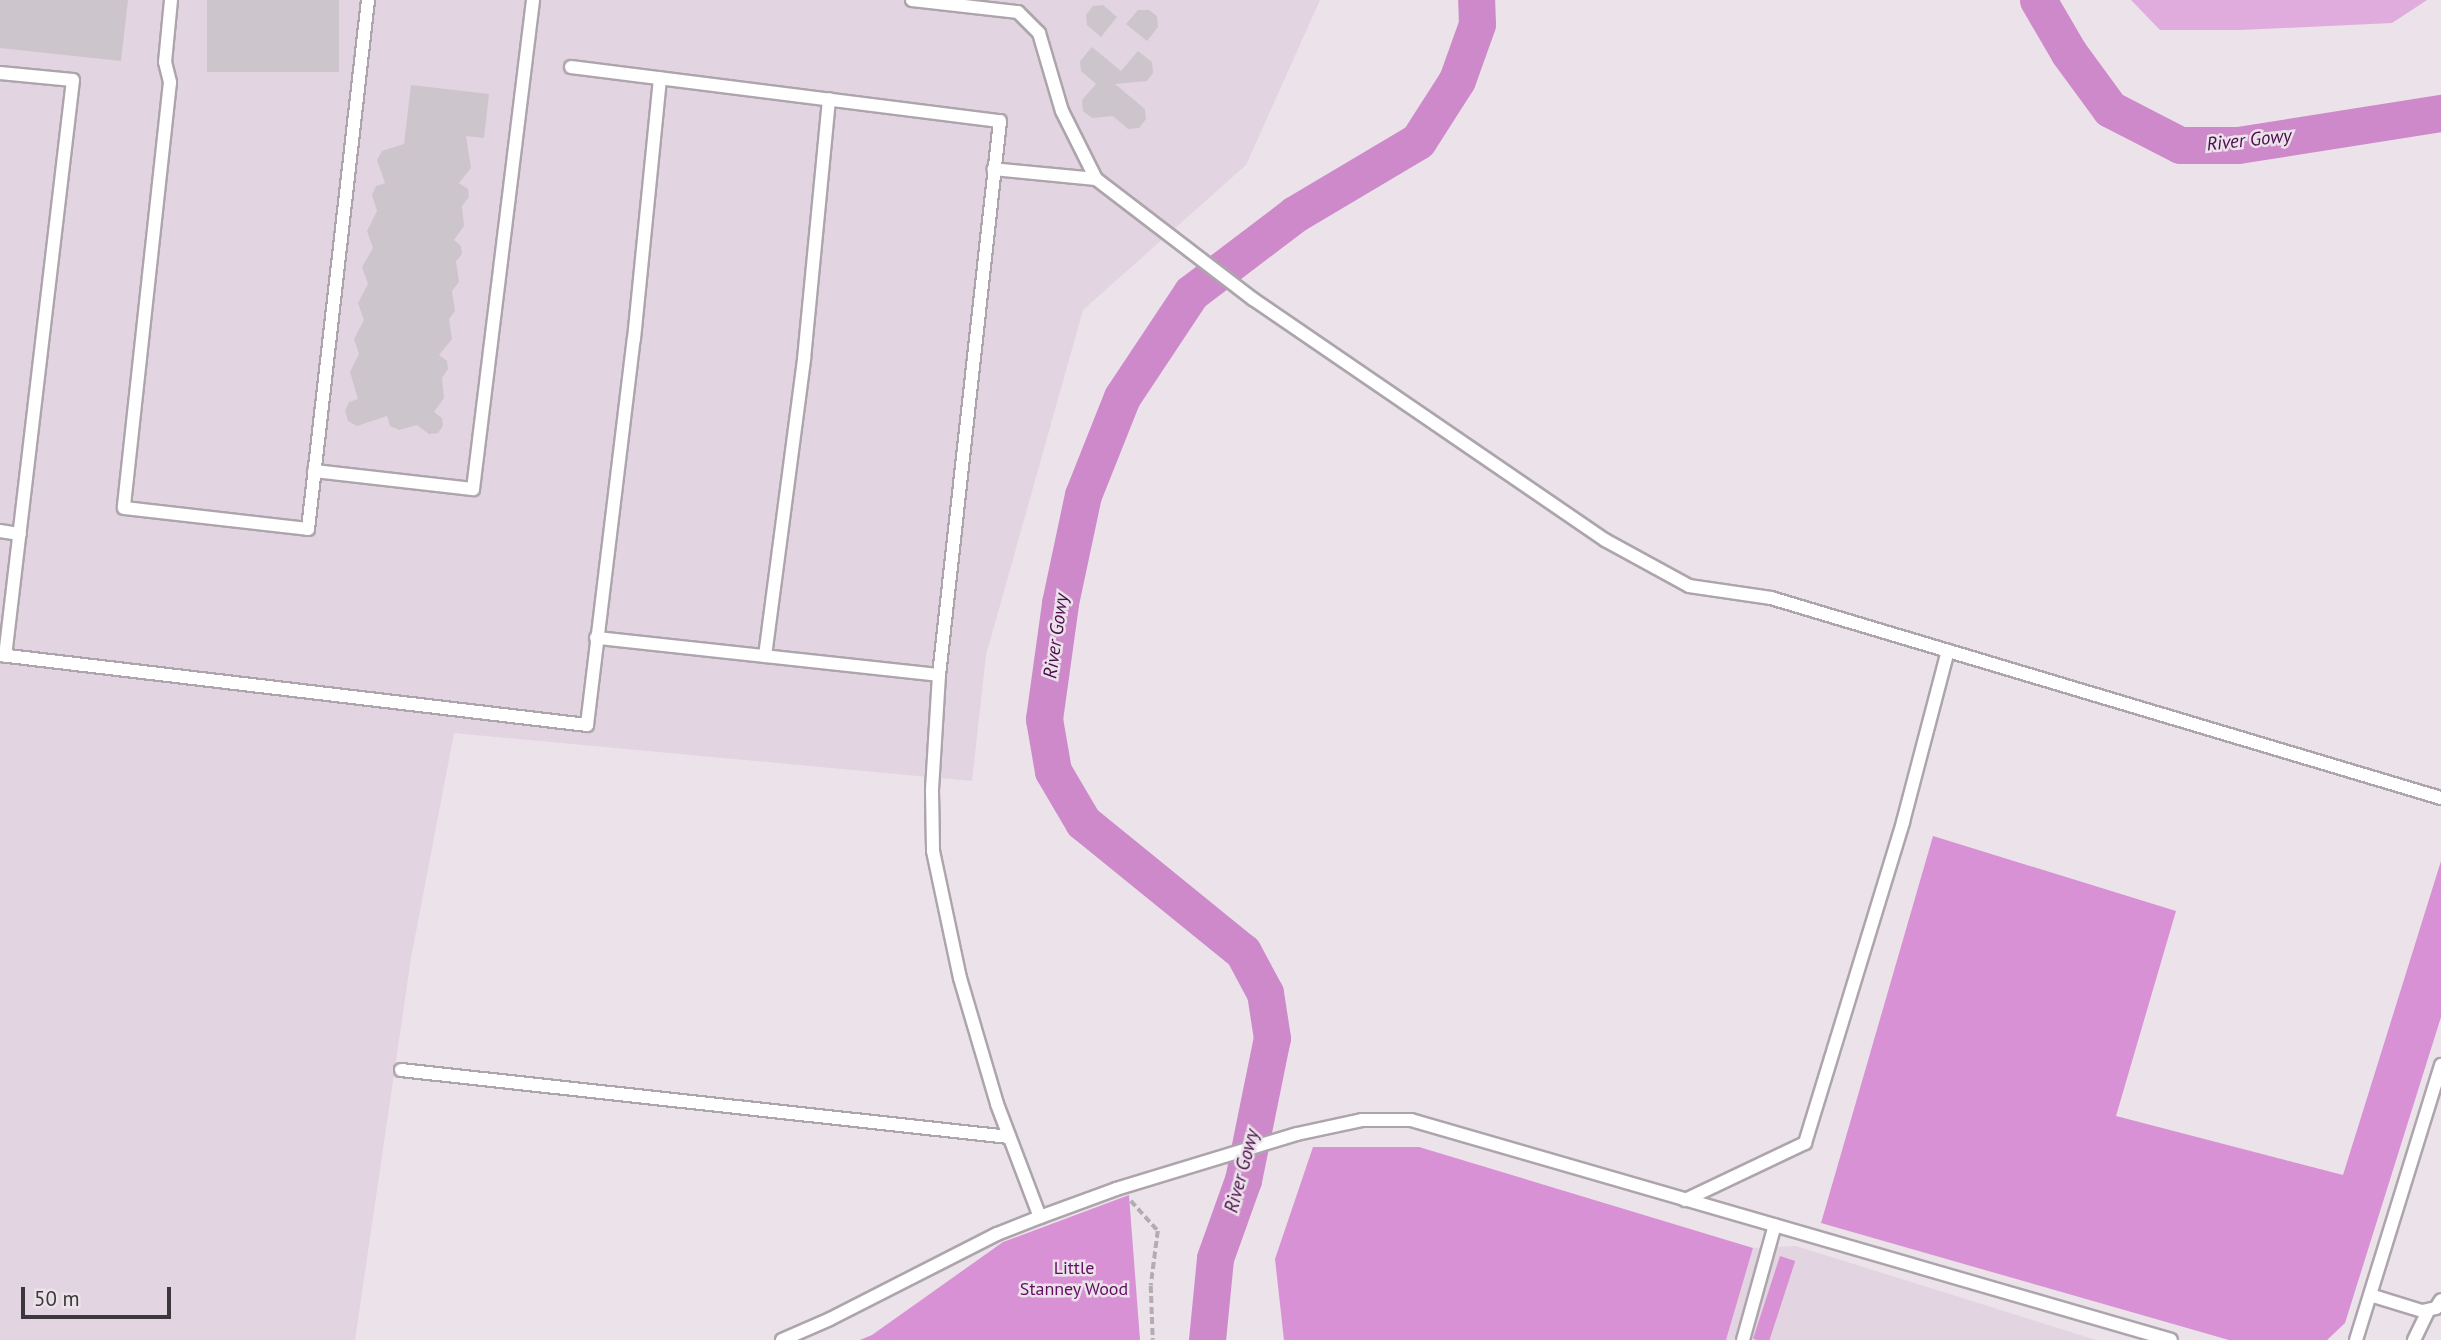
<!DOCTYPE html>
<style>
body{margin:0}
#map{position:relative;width:2441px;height:1340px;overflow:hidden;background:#ebe2ea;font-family:"PT Sans",sans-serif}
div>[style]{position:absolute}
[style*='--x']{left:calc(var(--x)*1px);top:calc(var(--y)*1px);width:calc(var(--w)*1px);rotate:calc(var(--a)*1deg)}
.built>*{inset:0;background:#e2d4e1}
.green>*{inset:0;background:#e0acdd}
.forest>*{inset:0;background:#d791d4;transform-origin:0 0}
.river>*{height:37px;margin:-18.5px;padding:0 18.5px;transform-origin:18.5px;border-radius:18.5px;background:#ce89cb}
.building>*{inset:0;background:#cdc5cc;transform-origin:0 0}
.path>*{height:3.5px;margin-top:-1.75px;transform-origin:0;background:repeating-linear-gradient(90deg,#b4acb3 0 7px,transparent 0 10.5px)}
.roads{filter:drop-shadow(2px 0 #ada5ac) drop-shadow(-2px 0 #ada5ac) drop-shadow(0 2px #ada5ac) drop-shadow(0 -2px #ada5ac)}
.service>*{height:12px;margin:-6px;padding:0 6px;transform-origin:6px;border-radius:6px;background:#fff}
span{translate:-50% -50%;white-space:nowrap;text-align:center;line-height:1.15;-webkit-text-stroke:5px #ebe2ea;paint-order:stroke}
.park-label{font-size:18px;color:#620d62}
.water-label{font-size:19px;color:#4b0c4b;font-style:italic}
.scale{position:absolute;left:21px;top:1287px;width:150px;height:32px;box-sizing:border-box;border:4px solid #3b373a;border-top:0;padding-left:9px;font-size:21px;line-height:24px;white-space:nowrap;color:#3b373a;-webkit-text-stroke:5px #ebe2ea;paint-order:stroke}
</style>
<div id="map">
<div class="built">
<div style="clip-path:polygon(0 0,1320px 0,1246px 165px,1083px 310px,986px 655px,972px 781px,454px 733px,411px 958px,355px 1340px,0 1340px)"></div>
<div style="clip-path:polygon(1796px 1246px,2096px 1340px,1726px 1340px,1753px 1248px)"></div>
</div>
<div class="green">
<div style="clip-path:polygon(2131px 0,2427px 0,2392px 23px,2241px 30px,2160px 30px)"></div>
</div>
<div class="forest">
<div style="clip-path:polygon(1933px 836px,2176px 911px,2116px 1116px,2343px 1175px,2441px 861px,2441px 1017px,2345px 1323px,2327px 1340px,2229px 1340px,1821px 1223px)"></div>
<div style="clip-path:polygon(1313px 1147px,1419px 1147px,1753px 1248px,1726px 1340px,1284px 1340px,1275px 1259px)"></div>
<div style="clip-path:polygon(1129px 1195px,1140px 1340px,860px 1340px,872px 1335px,1003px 1242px)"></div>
<div style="left:1780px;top:1256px;width:16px;height:87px;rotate:18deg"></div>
</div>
<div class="river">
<div style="--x:2038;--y:0;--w:61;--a:59.7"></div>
<div style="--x:2069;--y:53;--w:69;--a:53.8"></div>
<div style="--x:2110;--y:109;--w:79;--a:27.2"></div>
<div style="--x:2180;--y:145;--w:58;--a:0"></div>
<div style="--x:2238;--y:145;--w:206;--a:-9"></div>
<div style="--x:1207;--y:1340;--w:82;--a:-84.4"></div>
<div style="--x:1215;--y:1258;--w:83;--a:-70.3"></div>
<div style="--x:1243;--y:1180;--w:145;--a:-78.5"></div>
<div style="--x:1272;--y:1038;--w:46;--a:-98.8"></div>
<div style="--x:1265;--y:993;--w:47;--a:-118.2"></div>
<div style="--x:1243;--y:952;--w:206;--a:-140.9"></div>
<div style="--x:1083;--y:822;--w:59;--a:-120.5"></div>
<div style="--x:1053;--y:771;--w:53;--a:-99.8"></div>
<div style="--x:1044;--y:719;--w:117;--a:-82.1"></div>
<div style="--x:1060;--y:603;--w:110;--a:-78"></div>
<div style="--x:1083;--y:495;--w:105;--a:-68.3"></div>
<div style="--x:1122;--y:397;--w:125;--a:-56.4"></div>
<div style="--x:1191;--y:293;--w:131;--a:-37.2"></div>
<div style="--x:1295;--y:214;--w:143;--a:-30.7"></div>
<div style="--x:1418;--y:141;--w:72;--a:-57.4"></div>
<div style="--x:1457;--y:80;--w:59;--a:-70.3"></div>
<div style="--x:1477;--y:24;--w:24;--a:-92"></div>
</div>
<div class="building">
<div style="clip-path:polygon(0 0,128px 0,121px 61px,0 48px)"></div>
<div style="left:207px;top:0;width:132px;height:72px"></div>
<div style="clip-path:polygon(1103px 5px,1117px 17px,1101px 37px,1087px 25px,1086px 15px,1093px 6px)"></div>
<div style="clip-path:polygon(1138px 10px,1149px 10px,1157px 16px,1158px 27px,1147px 41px,1126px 24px)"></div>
<div style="clip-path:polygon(1092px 47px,1121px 71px,1138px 51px,1152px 62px,1153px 73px,1147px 81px,1115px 84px,1145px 109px,1146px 119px,1139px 128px,1128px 129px,1113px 116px,1092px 118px,1083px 111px,1082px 100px,1096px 84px,1081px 71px,1080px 61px)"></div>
<div style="clip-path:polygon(411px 85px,489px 94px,484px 138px,466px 136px,471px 168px,459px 183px,468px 189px,469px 197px,462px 206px,464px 226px,454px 240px,461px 246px,462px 254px,456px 261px,459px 282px,452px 291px,455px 311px,449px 319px,452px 339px,439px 355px,447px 361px,448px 369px,442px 378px,444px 398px,434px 412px,442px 418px,443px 426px,438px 433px,429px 434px,417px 425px,399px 430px,390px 426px,387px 416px,357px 426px,348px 421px,345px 411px,349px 402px,358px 399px,350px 372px,359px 354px,354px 339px,364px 320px,358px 303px,368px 284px,362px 267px,373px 248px,367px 231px,377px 211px,372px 195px,376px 186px,385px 183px,377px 160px,382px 151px,404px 144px)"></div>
</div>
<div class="path">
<div style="--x:1131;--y:1201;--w:40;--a:48"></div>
<div style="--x:1158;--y:1231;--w:55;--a:97.3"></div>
<div style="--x:1151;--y:1286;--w:54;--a:87.9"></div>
</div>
<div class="roads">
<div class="service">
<div style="--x:171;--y:0;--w:62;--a:95.5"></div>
<div style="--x:165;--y:62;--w:21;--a:76"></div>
<div style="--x:170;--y:82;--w:428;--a:96.2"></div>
<div style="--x:124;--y:508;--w:185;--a:6.5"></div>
<div style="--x:308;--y:529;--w:532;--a:-83.53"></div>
<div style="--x:912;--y:0;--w:107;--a:6.5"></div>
<div style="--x:1018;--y:12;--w:30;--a:45"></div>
<div style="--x:1039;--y:33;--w:81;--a:73.6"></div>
<div style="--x:1062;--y:111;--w:76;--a:63.4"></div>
<div style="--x:1096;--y:179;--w:103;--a:-174.5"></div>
<div style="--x:571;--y:67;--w:432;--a:7.2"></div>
<div style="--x:1000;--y:121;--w:557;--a:96.28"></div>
<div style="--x:939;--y:675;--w:345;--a:-173.8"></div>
<div style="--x:0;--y:73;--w:73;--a:5.5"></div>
<div style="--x:73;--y:80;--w:580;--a:96.73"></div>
<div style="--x:1096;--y:179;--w:198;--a:37.4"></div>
<div style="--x:1253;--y:299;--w:427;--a:34.4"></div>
<div style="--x:1605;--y:540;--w:96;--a:28.7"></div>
<div style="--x:1689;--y:586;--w:83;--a:8.3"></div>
<div style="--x:1771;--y:598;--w:699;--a:16.62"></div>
<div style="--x:314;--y:471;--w:160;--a:6.5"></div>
<div style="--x:473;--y:489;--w:493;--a:-83"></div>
<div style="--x:0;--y:531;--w:20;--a:9"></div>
<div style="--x:0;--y:655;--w:591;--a:6.8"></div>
<div style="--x:587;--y:725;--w:389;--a:-83.1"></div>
<div style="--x:634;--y:339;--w:262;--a:-84.3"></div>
<div style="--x:765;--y:656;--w:300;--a:-82.5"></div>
<div style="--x:804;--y:359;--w:261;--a:-84.5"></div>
<div style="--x:939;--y:675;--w:116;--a:93.5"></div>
<div style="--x:932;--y:791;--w:60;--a:89"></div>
<div style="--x:933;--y:851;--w:130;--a:78"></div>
<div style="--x:960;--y:978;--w:131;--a:73.6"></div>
<div style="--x:997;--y:1104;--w:121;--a:69.2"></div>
<div style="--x:401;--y:1070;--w:612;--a:6.29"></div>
<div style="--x:1685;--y:1200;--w:133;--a:-25.4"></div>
<div style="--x:1805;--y:1143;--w:336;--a:-73"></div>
<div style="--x:1903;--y:822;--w:177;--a:-75.3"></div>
<div style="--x:2370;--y:1295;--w:54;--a:17.1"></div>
<div style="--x:2422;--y:1311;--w:14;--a:-12"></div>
<div style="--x:2436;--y:1308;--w:9;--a:-58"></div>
<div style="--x:782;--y:1340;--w:52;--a:-23.6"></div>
<div style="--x:830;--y:1319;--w:187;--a:-27"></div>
<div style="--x:997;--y:1234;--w:46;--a:-21.6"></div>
<div style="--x:1040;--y:1217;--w:81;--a:-20.2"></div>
<div style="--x:1116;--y:1189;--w:189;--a:-16.9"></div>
<div style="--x:1297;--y:1134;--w:66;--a:-12.2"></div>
<div style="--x:1362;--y:1120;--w:49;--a:0"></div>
<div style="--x:1411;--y:1120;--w:791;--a:16.14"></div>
<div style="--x:1743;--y:1340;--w:119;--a:-74.5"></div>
<div style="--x:2356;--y:1340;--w:288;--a:-72.8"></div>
<div style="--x:2414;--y:1340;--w:32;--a:-64"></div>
</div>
</div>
<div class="park-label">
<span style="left:1074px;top:1279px">Little<br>Stanney Wood</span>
</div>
<div class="water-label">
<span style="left:2249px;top:140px;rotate:-6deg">River Gowy</span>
<span style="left:1056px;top:636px;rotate:-82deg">River Gowy</span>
<span style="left:1242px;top:1171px;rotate:-75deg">River Gowy</span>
</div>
<div class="scale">50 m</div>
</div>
